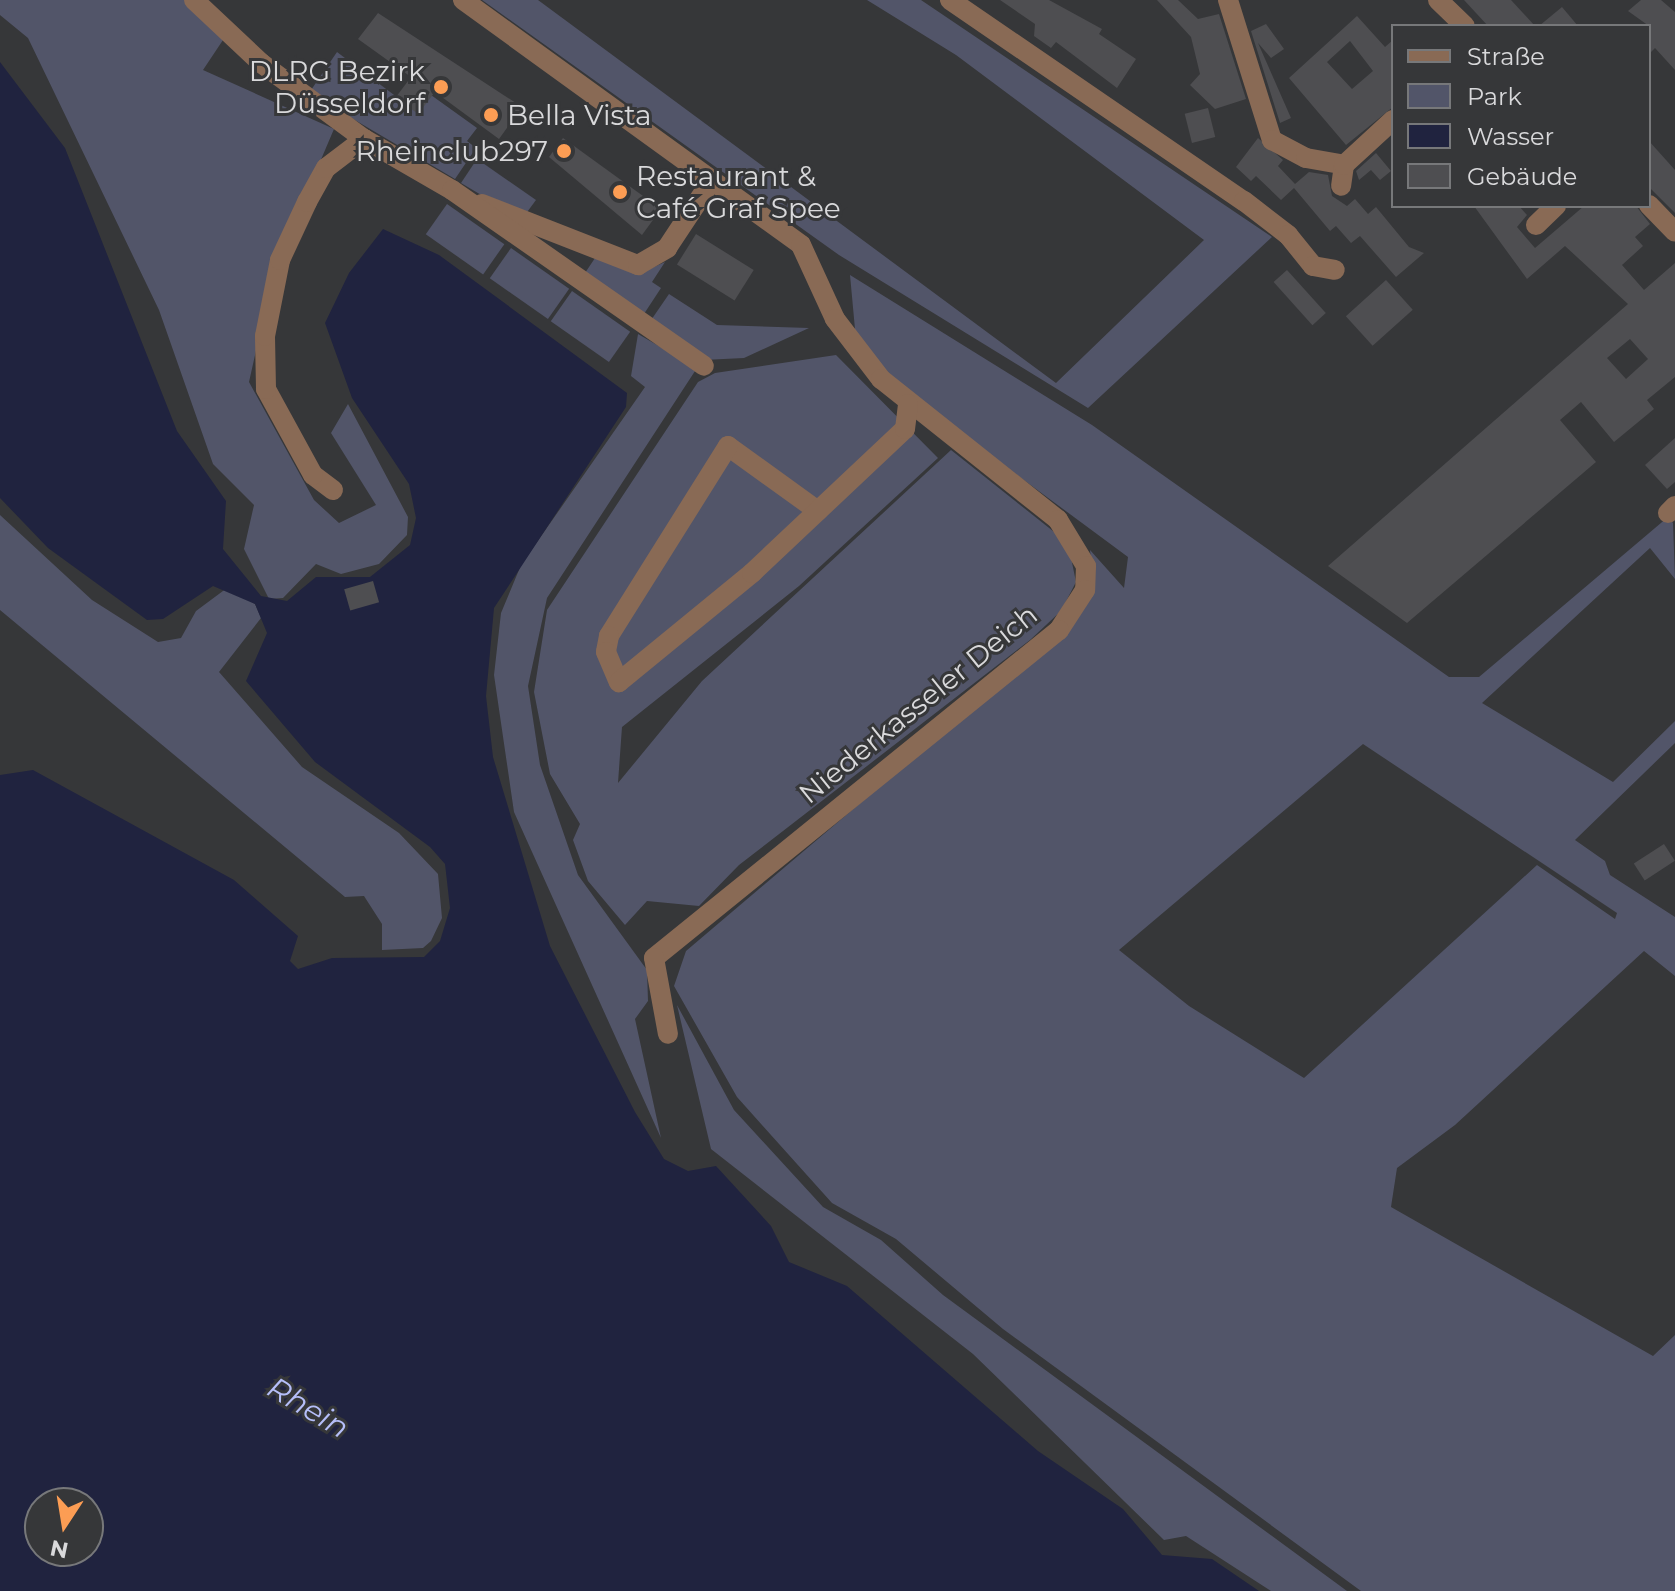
<!DOCTYPE html>
<meta charset="utf-8">
<style>
body{margin:0}
#map{position:relative;width:1675px;height:1591px;overflow:hidden;background:#363739;font-family:Montserrat,sans-serif}
div>[style]{position:absolute}
[style*='--x']{left:calc(var(--x)*1px);top:calc(var(--y)*1px);width:calc(var(--w)*1px);rotate:calc(var(--a)*1deg)}
.green>*{inset:0;background:#525569;transform-origin:0 0}
.water>*{inset:0;background:#20233f}
.building>*{inset:0;background:#4e4e51;transform-origin:0 0}
.minor>*{height:20px;margin:-10px;padding:0 10px;transform-origin:10px;border-radius:10px;background:#896a55}
.dots>*{width:22px;height:22px;translate:-50% -50%;box-sizing:border-box;border:4px solid #363739;border-radius:50%}
span{translate:-50% -50%;white-space:nowrap;text-align:center;line-height:1.15;-webkit-text-stroke:6px #363739;paint-order:stroke}
.poi-label{font-size:28px;color:#d9d9db}
.right{translate:-100% -50%;text-align:right}
.left{translate:0 -50%;text-align:left}
.street-label{font-size:28px;color:#d9d9db}
.water-label{font-size:30px;color:#b5bef8;font-style:italic}
.legend{position:absolute;left:1391px;top:24px;width:260px;height:184px;box-sizing:border-box;background:#363739;border:2px solid #77787a;margin:0;padding:10px 14px;list-style:none;font-size:24px;color:#d9d9db}
.legend li{display:flex;align-items:center;gap:16px;height:40px}
.legend b{width:40px;border:2px solid #77787a}
.north{position:absolute;left:24px;top:1487px;width:80px;height:80px;box-sizing:border-box;background:#363739;border:2px solid #77787a;border-radius:50%;rotate:192deg;font-size:22px;font-weight:700;line-height:32px;text-align:center;color:#d9d9db}
.north::after{content:'';display:block;margin:auto;width:28px;height:36px;background:#fc9d54;clip-path:polygon(50% 0,100% 100%,50% 72%,0 100%)}
</style>
<div id="map">
<div class="green">
<div style="clip-path:polygon(0 0,185px 0,225px 37px,203px 70px,334px 129px,274px 270px,249px 382px,314px 500px,339px 523px,376px 505px,331px 433px,348px 404px,408px 517px,407px 535px,379px 564px,341px 574px,316px 564px,283px 598px,269px 599px,244px 549px,254px 505px,213px 464px,159px 310px,28px 38px,0 15px)"></div>
<div style="clip-path:polygon(482px 0,538px 0,1056px 383px,1204px 240px,956px 55px,867px 0,921px 0,1272px 237px,1088px 408px,839px 255px)"></div>
<div style="clip-path:polygon(337px 52px,418px 113px,424px 90px,477px 128px,467px 141px,476px 148px,455px 179px,309px 93px)"></div>
<div style="clip-path:polygon(477px 159px,536px 200px,522px 219px,461px 183px)"></div>
<div style="left:447px;top:204px;width:70px;height:37px;rotate:35deg"></div>
<div style="left:511px;top:248px;width:71px;height:37px;rotate:35deg"></div>
<div style="clip-path:polygon(595px 258px,645px 271px,665px 262px,652px 282px,661px 288px,640px 320px,581px 279px)"></div>
<div style="clip-path:polygon(evenodd,850px 275px,1092px 425px,1449px 677px,1479px 677px,1668px 517px,1673px 523px,1675px 579px,1650px 548px,1482px 703px,1613px 782px,1675px 721px,1675px 743px,1575px 840px,1605px 861px,1610px 875px,1675px 917px,1675px 976px,1644px 951px,1455px 1125px,1397px 1168px,1391px 1207px,1653px 1356px,1675px 1335px,1675px 1591px,1361px 1591px,1003px 1329px,896px 1239px,832px 1203px,737px 1097px,674px 986px,686px 951px,990px 693px,1093px 577px,1090px 550px,1124px 588px,1128px 557px,917px 401px,856px 340px,850px 275px,1363px 744px,1617px 913px,1615px 919px,1537px 865px,1304px 1078px,1189px 1006px,1119px 950px,1363px 744px)"></div>
<div style="left:572px;top:291px;width:71px;height:37px;rotate:35deg"></div>
<div style="clip-path:polygon(669px 294px,717px 325px,809px 328px,744px 358px,703px 360px,647px 326px)"></div>
<div style="clip-path:polygon(638px 334px,697px 368px,547px 598px,528px 686px,540px 765px,578px 875px,647px 970px,648px 1001px,635px 1019px,661px 1138px,514px 812px,494px 675px,501px 613px,521px 565px,645px 387px,631px 376px)"></div>
<div style="clip-path:polygon(836px 355px,938px 458px,799px 586px,622px 727px,618px 783px,702px 681px,951px 450px,1068px 543px,1076px 582px,1061px 611px,1030px 640px,739px 865px,699px 906px,647px 901px,625px 925px,588px 881px,573px 840px,580px 824px,550px 774px,534px 692px,547px 610px,698px 382px,715px 373px)"></div>
<div style="clip-path:polygon(0 515px,92px 600px,158px 642px,181px 638px,196px 611px,227px 588px,255px 604px,261px 618px,219px 672px,302px 767px,399px 833px,438px 874px,442px 918px,431px 941px,423px 948px,382px 950px,382px 924px,364px 896px,345px 897px,0 610px)"></div>
<div style="clip-path:polygon(677px 1005px,734px 1110px,823px 1207px,881px 1240px,943px 1295px,1347px 1591px,1271px 1591px,1186px 1536px,1164px 1540px,973px 1354px,711px 1149px)"></div>
</div>
<div class="water">
<div style="clip-path:polygon(evenodd,0 62px,65px 148px,177px 431px,226px 501px,223px 549px,261px 596px,287px 601px,316px 577px,370px 577px,410px 545px,416px 518px,409px 484px,352px 398px,325px 323px,349px 273px,383px 229px,439px 255px,627px 393px,626px 407px,494px 608px,486px 696px,493px 757px,550px 946px,635px 1112px,664px 1159px,688px 1171px,716px 1166px,771px 1226px,789px 1262px,847px 1286px,1038px 1451px,1123px 1509px,1162px 1555px,1212px 1559px,1259px 1591px,0 1591px,0 775px,33px 770px,234px 880px,298px 936px,290px 961px,298px 969px,332px 958px,424px 957px,440px 941px,450px 908px,445px 864px,430px 847px,315px 762px,246px 681px,267px 633px,255px 604px,213px 586px,163px 619px,147px 620px,48px 548px,0 498px,0 62px,40px 1503px,88px 1503px,88px 1551px,40px 1551px,40px 1503px)"></div>
</div>
<div class="building">
<div style="clip-path:polygon(1000px 0,1049px 0,1102px 29px,1099px 34px,1136px 59px,1117px 88px,1056px 42px,1051px 48px,1034px 36px,1035px 24px)"></div>
<div style="clip-path:polygon(1157px 0,1178px 0,1198px 19px,1219px 14px,1246px 99px,1215px 109px,1190px 85px,1200px 74px,1191px 37px)"></div>
<div style="clip-path:polygon(1464px 0,1511px 0,1535px 26px,1488px 26px)"></div>
<div style="clip-path:polygon(1641px 0,1661px 0,1675px 12px,1675px 70px,1655px 48px,1649px 54px,1649px 26px,1628px 11px)"></div>
<div style="clip-path:polygon(1562px 7px,1578px 26px,1539px 26px)"></div>
<div style="clip-path:polygon(378px 13px,522px 107px,499px 139px,435px 92px,418px 114px,396px 97px,411px 77px,358px 39px)"></div>
<div style="clip-path:polygon(evenodd,1357px 16px,1385px 47px,1393px 40px,1393px 107px,1346px 145px,1289px 78px,1357px 16px,1350px 41px,1373px 71px,1352px 89px,1327px 62px,1350px 41px)"></div>
<div style="clip-path:polygon(1266px 24px,1284px 49px,1271px 58px,1258px 43px,1291px 118px,1280px 123px,1251px 31px)"></div>
<div style="left:1208px;top:108px;width:30px;height:24px;rotate:76deg"></div>
<div style="clip-path:polygon(563px 138px,661px 209px,642px 235px,549px 157px)"></div>
<div style="clip-path:polygon(1258px 138px,1283px 160px,1278px 166px,1295px 184px,1309px 172px,1328px 175px,1332px 196px,1347px 206px,1355px 199px,1368px 214px,1376px 207px,1409px 247px,1424px 253px,1396px 277px,1360px 236px,1351px 243px,1336px 226px,1330px 231px,1294px 188px,1281px 200px,1256px 176px,1251px 181px,1236px 167px)"></div>
<div style="clip-path:polygon(1649px 141px,1675px 170px,1675px 213px,1649px 187px)"></div>
<div style="clip-path:polygon(1376px 153px,1391px 171px,1380px 180px,1371px 170px,1359px 180px,1356px 171px)"></div>
<div style="clip-path:polygon(evenodd,1474px 206px,1519px 206px,1527px 215px,1517px 227px,1535px 248px,1584px 206px,1636px 206px,1650px 224px,1635px 237px,1643px 246px,1622px 265px,1644px 290px,1675px 263px,1675px 377px,1647px 400px,1654px 409px,1614px 442px,1581px 402px,1560px 420px,1596px 462px,1407px 623px,1328px 566px,1628px 304px,1565px 246px,1527px 279px,1474px 206px,1630px 339px,1648px 359px,1626px 379px,1607px 358px,1630px 339px)"></div>
<div style="left:696px;top:234px;width:68px;height:36px;rotate:32deg"></div>
<div style="left:1287px;top:270px;width:58px;height:18px;rotate:48deg"></div>
<div style="left:1386px;top:280px;width:40px;height:54px;rotate:48deg"></div>
<div style="clip-path:polygon(1675px 438px,1675px 482px,1667px 489px,1645px 465px)"></div>
<div style="left:373px;top:581px;width:22px;height:30px;rotate:74deg"></div>
<div style="left:1664px;top:844px;width:20px;height:36px;rotate:57deg"></div>
</div>
<div class="minor">
<div style="--x:194;--y:0;--w:92;--a:43.2"></div>
<div style="--x:261;--y:63;--w:128;--a:36.4"></div>
<div style="--x:463;--y:0;--w:417;--a:35.9"></div>
<div style="--x:801;--y:245;--w:81;--a:65.3"></div>
<div style="--x:835;--y:319;--w:76;--a:52.5"></div>
<div style="--x:881;--y:379;--w:226;--a:38.5"></div>
<div style="--x:1058;--y:520;--w:54;--a:58.7"></div>
<div style="--x:1086;--y:566;--w:24;--a:92"></div>
<div style="--x:1085;--y:590;--w:48;--a:123"></div>
<div style="--x:1059;--y:630;--w:521;--a:141"></div>
<div style="--x:654;--y:958;--w:77;--a:79.6"></div>
<div style="--x:950;--y:0;--w:356;--a:34.4"></div>
<div style="--x:1244;--y:201;--w:56;--a:37.7"></div>
<div style="--x:1288;--y:235;--w:40;--a:51"></div>
<div style="--x:1313;--y:266;--w:22;--a:10"></div>
<div style="--x:1228;--y:0;--w:147;--a:72.6"></div>
<div style="--x:1272;--y:140;--w:38;--a:28"></div>
<div style="--x:1306;--y:158;--w:39;--a:10"></div>
<div style="--x:1344;--y:165;--w:21;--a:98"></div>
<div style="--x:1438;--y:0;--w:37;--a:44"></div>
<div style="--x:1344;--y:165;--w:67;--a:-42.6"></div>
<div style="--x:482;--y:204;--w:168;--a:21.4"></div>
<div style="--x:638;--y:265;--w:34;--a:-30"></div>
<div style="--x:667;--y:248;--w:82;--a:-56.5"></div>
<div style="--x:1649;--y:205;--w:37;--a:46"></div>
<div style="--x:1536;--y:225;--w:28;--a:-44"></div>
<div style="--x:333;--y:490;--w:25;--a:-143"></div>
<div style="--x:313;--y:475;--w:98;--a:-118.7"></div>
<div style="--x:266;--y:389;--w:53;--a:-91.1"></div>
<div style="--x:265;--y:336;--w:77;--a:-78.8"></div>
<div style="--x:280;--y:260;--w:64;--a:-65"></div>
<div style="--x:307;--y:202;--w:39;--a:-61"></div>
<div style="--x:326;--y:168;--w:48;--a:-37.3"></div>
<div style="--x:364;--y:139;--w:102;--a:30.1"></div>
<div style="--x:452;--y:190;--w:307;--a:34.9"></div>
<div style="--x:818;--y:511;--w:111;--a:-144.2"></div>
<div style="--x:728;--y:446;--w:224;--a:122.1"></div>
<div style="--x:609;--y:636;--w:16;--a:101"></div>
<div style="--x:606;--y:652;--w:33;--a:67"></div>
<div style="--x:619;--y:682;--w:172;--a:-39.3"></div>
<div style="--x:752;--y:573;--w:210;--a:-43.3"></div>
<div style="--x:905;--y:429;--w:25;--a:-83"></div>
<div style="--x:1668;--y:513;--w:10;--a:-45"></div>
</div>
<div class="dots">
<div style="left:441px;top:87px;background:#fc9d54"></div>
<div style="left:491px;top:115px;background:#fc9d54"></div>
<div style="left:564px;top:151px;background:#fc9d54"></div>
<div style="left:620px;top:192px;background:#fc9d54"></div>
</div>
<div class="poi-label">
<span class="right" style="left:425px;top:87px">DLRG Bezirk<br>Düsseldorf</span>
<span class="left" style="left:507px;top:115px">Bella Vista</span>
<span class="right" style="left:548px;top:151px">Rheinclub297</span>
<span class="left" style="left:636px;top:192px">Restaurant &amp;<br>Café Graf Spee</span>
</div>
<div class="street-label">
<span style="left:918px;top:704px;rotate:-39deg">Niederkasseler Deich</span>
</div>
<div class="water-label">
<span style="left:308px;top:1408px;rotate:31deg">Rhein</span>
</div>
<ul class="legend">
<li><b style="height:10px;background:#896a55"></b>Straße</li>
<li><b style="height:22px;background:#525569"></b>Park</li>
<li><b style="height:22px;background:#20233f"></b>Wasser</li>
<li><b style="height:22px;background:#4e4e51"></b>Gebäude</li>
</ul>
<div class="north">N</div>
</div>
